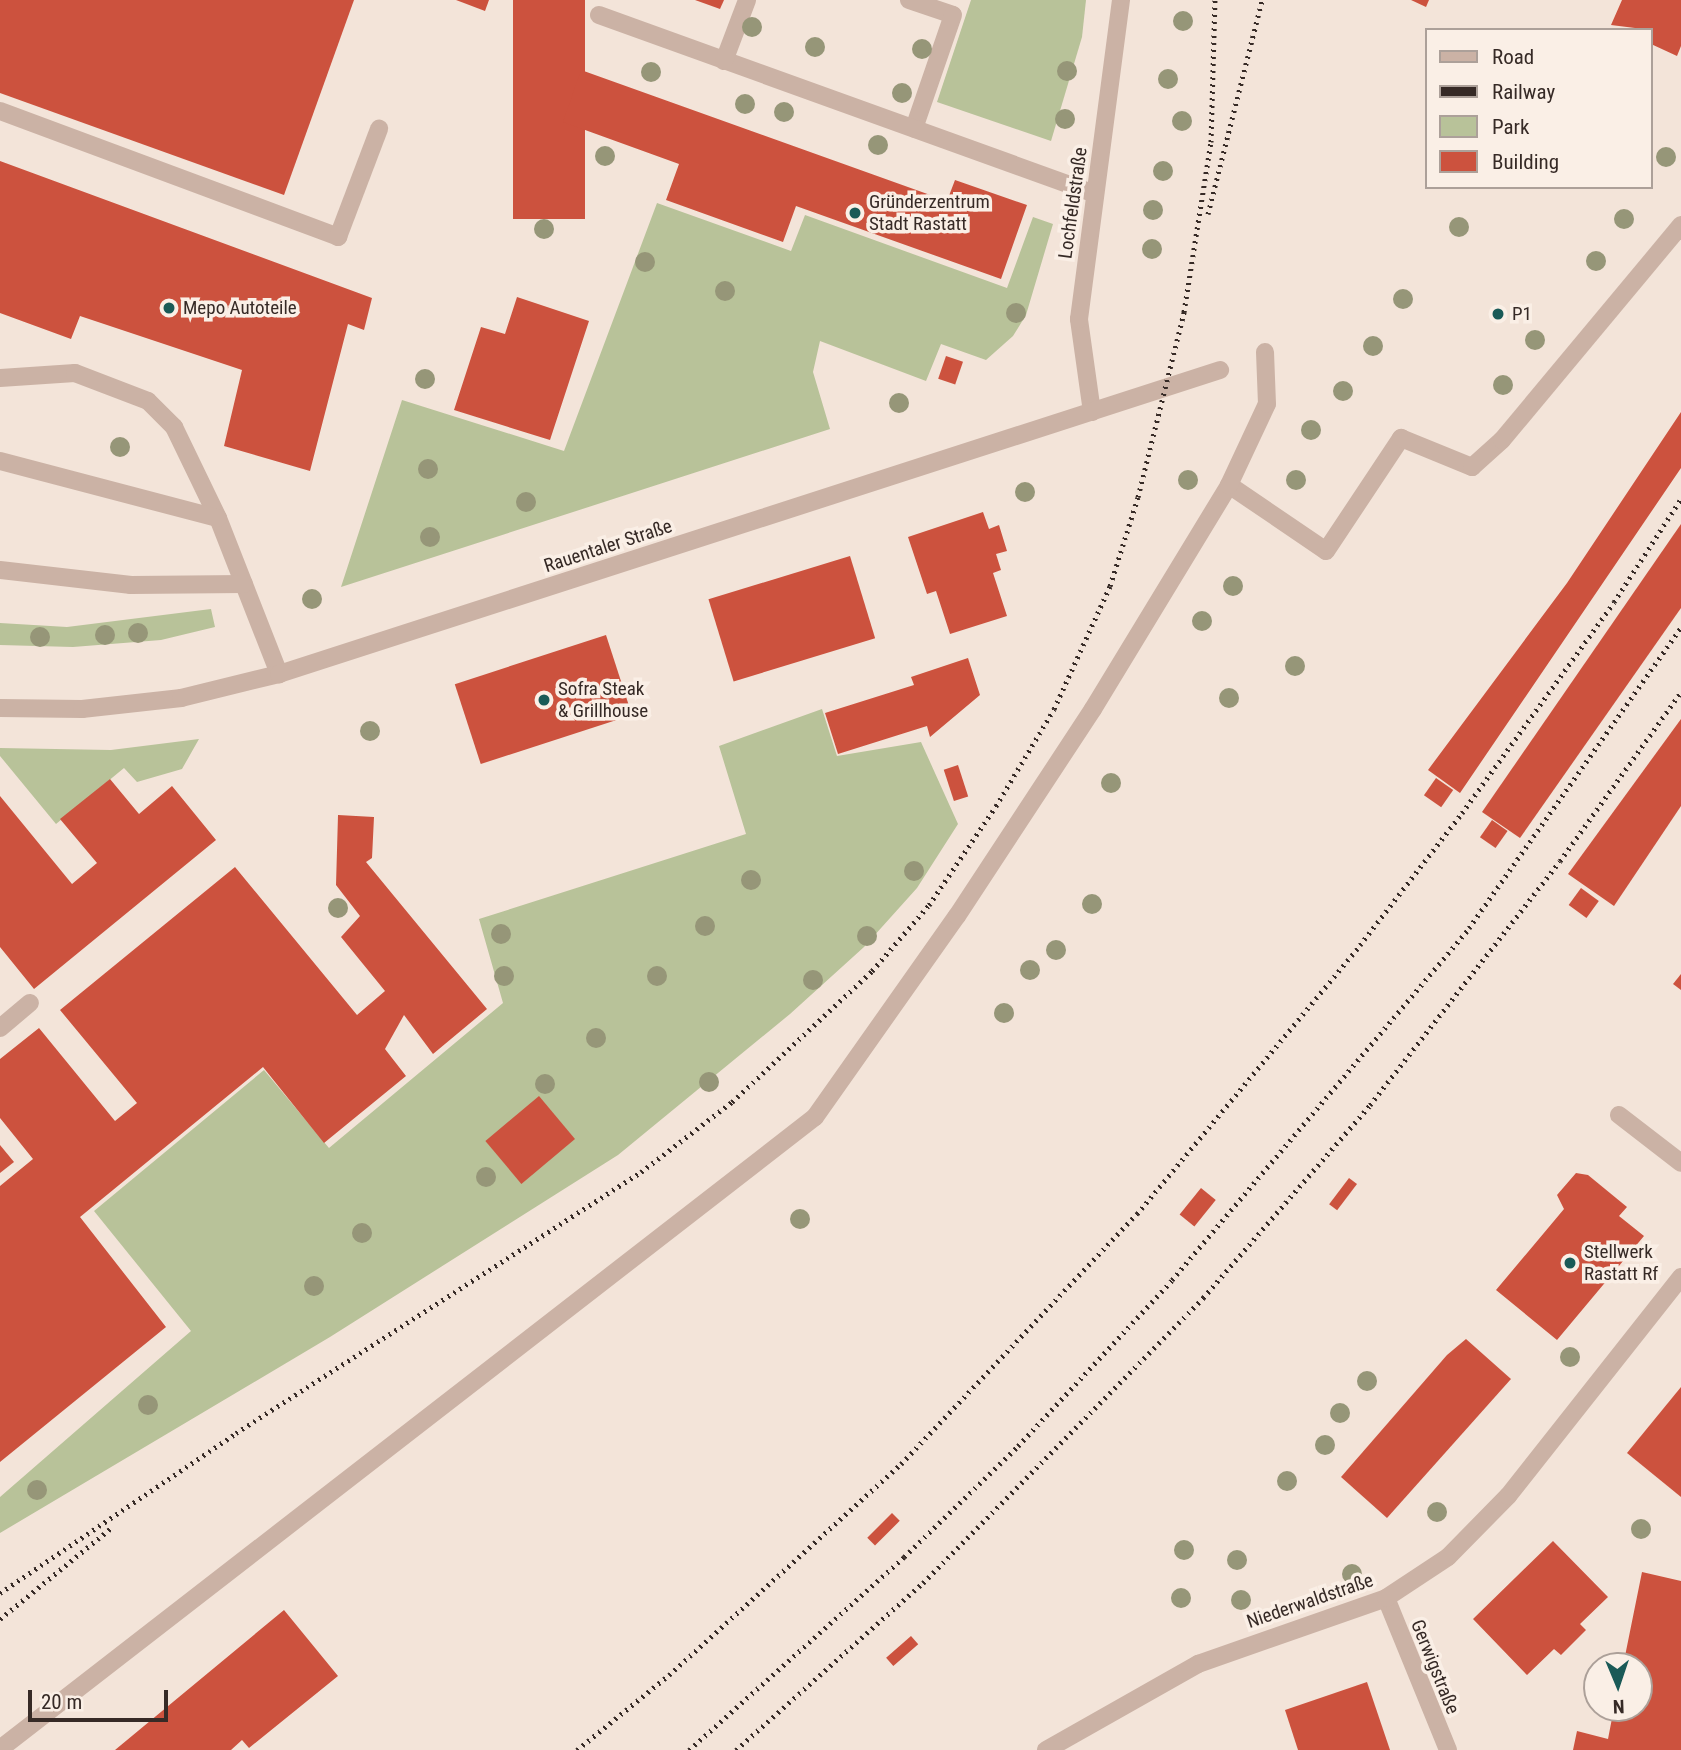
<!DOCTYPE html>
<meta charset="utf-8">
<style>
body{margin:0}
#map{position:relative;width:1681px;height:1750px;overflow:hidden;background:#f3e4d9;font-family:"Roboto Condensed",sans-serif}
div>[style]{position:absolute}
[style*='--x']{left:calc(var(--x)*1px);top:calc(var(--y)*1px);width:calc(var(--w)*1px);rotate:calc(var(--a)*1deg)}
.green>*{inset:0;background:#b8c299}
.building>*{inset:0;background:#cc523e;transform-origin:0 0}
.minor>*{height:18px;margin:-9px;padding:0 9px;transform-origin:9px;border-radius:9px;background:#cbb2a5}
.rail>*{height:5px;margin-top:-2.5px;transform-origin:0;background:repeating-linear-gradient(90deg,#362a26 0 2px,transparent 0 7px)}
.trees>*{width:20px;height:20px;margin:-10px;border-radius:50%;background:#969678}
.dots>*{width:19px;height:19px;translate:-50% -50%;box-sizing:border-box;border:4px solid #faefe6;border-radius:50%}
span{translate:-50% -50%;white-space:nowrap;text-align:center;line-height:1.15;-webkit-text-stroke:7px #faefe6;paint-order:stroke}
.poi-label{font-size:19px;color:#362a26}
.left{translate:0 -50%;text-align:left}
.street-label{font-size:19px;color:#362a26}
.legend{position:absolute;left:1425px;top:28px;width:228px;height:161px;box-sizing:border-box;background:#faefe6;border:2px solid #aca099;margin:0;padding:9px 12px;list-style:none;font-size:21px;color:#362a26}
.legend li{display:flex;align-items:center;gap:14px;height:35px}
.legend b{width:35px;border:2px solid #aca099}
.north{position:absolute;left:1583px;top:1652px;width:70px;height:70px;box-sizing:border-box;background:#faefe6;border:2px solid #aca099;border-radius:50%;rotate:178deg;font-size:19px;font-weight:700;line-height:28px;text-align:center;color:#362a26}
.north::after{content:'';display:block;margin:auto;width:24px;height:32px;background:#1a5a57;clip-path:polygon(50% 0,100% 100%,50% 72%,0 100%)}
.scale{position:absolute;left:28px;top:1690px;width:140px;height:32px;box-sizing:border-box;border:4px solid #362a26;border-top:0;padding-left:9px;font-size:21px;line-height:24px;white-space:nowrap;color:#362a26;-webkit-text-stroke:5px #faefe6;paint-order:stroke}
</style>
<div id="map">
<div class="green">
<div style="clip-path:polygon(971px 0,1086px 0,1082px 37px,1051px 141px,937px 102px)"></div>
<div style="clip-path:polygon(657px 203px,791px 251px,805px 215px,1007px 288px,1033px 217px,1053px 224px,1026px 315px,1013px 336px,986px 360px,941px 344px,926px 381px,820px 341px,813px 372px,830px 429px,341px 587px,402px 400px,564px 451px)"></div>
<div style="clip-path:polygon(211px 609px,215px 627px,161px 640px,73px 647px,0 645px,0 623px,67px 627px)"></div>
<div style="clip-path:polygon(822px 709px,837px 756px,921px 742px,958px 824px,917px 888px,864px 947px,790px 1014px,618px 1155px,330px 1337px,0 1533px,0 1497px,191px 1331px,94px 1211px,264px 1070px,329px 1148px,503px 1003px,479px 919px,746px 834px,719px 746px)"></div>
<div style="clip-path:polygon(199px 739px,182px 769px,137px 782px,124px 768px,56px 824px,0 756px,0 748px,111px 750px)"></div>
</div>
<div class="building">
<div style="clip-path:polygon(0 0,354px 0,284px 195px,0 93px)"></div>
<div style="clip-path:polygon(456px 0,489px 0,485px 11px)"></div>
<div style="left:513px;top:0;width:72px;height:219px"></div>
<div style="clip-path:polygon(695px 0,724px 0,720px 9px)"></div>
<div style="clip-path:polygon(1411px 0,1429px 0,1426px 7px)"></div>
<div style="clip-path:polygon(1622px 0,1681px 0,1681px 46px,1677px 56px,1651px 44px,1651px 30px,1611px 25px)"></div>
<div style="clip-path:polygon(581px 70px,947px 201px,955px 180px,1027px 205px,1001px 279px,796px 206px,783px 242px,666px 200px,679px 164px,563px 122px)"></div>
<div style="clip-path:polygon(0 161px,372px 298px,364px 330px,348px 324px,310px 471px,224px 446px,242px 370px,80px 316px,71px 339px,0 313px)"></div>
<div style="clip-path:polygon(517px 297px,589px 321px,550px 440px,454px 410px,481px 327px,505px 334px)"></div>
<div style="left:946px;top:356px;width:18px;height:24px;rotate:19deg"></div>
<div style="clip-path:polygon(1681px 412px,1681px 468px,1460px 793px,1428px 770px,1567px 583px)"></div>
<div style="clip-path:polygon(983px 512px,989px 529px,999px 525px,1007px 551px,996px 554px,1001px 570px,993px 573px,1007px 616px,950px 634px,936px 591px,927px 594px,908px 537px)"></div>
<div style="clip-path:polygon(1681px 524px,1681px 608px,1520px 838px,1482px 812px)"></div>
<div style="left:850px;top:556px;width:86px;height:148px;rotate:73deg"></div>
<div style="left:606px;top:635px;width:84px;height:159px;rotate:72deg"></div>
<div style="clip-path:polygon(968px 658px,980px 695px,930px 737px,927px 726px,838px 754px,825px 713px,914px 685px,911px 677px)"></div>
<div style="clip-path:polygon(1681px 719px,1681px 806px,1614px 906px,1568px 874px)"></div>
<div style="left:958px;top:765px;width:33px;height:15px;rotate:72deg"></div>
<div style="left:1436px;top:778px;width:21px;height:21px;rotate:35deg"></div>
<div style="clip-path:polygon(110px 779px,139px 814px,172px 786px,216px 840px,34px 989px,0 947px,0 796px,72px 884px,97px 863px,60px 819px)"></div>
<div style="clip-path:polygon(338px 815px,374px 817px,372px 858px,366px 862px,487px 1009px,433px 1054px,404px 1015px,385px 1049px,406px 1076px,324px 1143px,263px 1067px,80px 1217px,166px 1327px,0 1462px,0 1186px,33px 1159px,0 1118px,0 1059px,39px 1028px,115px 1121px,137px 1103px,60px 1010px,235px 867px,357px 1015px,385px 991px,341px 937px,360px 916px,336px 885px)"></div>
<div style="left:1492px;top:820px;width:19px;height:21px;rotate:35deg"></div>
<div style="left:1581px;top:888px;width:22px;height:21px;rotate:36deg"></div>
<div style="clip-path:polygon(1681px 974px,1681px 990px,1673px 984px)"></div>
<div style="left:539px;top:1096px;width:56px;height:70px;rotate:50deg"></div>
<div style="clip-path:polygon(0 1145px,14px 1162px,0 1173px)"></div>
<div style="clip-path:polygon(1576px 1173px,1588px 1175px,1627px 1207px,1619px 1216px,1644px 1236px,1557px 1340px,1496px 1290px,1564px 1209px,1557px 1195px)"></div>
<div style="left:1349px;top:1178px;width:10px;height:33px;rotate:37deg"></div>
<div style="left:1201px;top:1188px;width:19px;height:34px;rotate:39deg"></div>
<div style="clip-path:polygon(1466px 1339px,1511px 1379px,1387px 1518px,1341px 1477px,1447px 1355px)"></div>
<div style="clip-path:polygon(1681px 1387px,1681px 1497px,1627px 1453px)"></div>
<div style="left:892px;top:1513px;width:11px;height:35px;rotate:45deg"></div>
<div style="clip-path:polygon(1553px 1541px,1608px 1597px,1580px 1624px,1586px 1630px,1561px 1655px,1554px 1649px,1527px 1675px,1473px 1619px)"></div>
<div style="clip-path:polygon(1642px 1572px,1681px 1581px,1681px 1750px,1573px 1750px,1577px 1731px,1608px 1739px,1614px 1708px,1639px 1708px,1639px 1666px,1623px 1666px)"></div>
<div style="clip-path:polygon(284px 1610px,338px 1676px,249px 1748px,242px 1740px,231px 1750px,115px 1750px)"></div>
<div style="left:911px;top:1636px;width:11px;height:33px;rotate:49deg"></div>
<div style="clip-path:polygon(1367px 1682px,1390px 1750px,1298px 1750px,1285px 1710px)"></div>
</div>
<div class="minor">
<div style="--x:909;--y:0;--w:46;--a:18.8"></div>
<div style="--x:953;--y:15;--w:120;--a:109"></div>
<div style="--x:599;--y:15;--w:527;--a:19.84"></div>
<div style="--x:724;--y:61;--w:65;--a:-69.3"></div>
<div style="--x:0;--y:111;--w:361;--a:20.4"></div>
<div style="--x:338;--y:237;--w:116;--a:-69.2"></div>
<div style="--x:0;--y:378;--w:75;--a:-3.8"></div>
<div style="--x:75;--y:373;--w:78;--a:21"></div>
<div style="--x:148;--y:401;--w:37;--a:45"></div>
<div style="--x:174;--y:427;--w:101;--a:64.2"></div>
<div style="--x:218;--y:518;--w:168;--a:68.6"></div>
<div style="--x:1092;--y:412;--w:94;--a:-98"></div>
<div style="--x:1079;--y:319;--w:322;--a:-82.5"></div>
<div style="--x:0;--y:461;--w:225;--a:14.7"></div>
<div style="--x:1229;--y:485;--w:117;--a:34.2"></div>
<div style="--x:1326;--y:551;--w:136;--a:-56.4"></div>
<div style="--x:1401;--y:438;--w:77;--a:22.2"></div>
<div style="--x:1472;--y:467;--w:40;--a:-42"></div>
<div style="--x:1502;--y:440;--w:280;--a:-50.2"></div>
<div style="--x:0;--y:570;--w:132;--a:6.5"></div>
<div style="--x:131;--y:585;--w:113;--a:-0.5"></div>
<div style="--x:0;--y:708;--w:82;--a:0.7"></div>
<div style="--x:82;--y:709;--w:100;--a:-6.3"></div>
<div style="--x:181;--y:698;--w:101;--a:-13.8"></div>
<div style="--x:279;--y:674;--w:989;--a:-17.9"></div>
<div style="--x:0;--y:1028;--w:39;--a:-40"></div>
<div style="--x:1619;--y:1115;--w:78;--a:37.7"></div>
<div style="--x:1386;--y:1598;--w:164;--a:67.8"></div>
<div style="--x:0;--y:1749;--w:1031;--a:-37.79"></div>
<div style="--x:815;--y:1117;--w:246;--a:-54.8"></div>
<div style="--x:957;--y:916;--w:248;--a:-56.7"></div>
<div style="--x:1093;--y:709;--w:262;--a:-58.7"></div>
<div style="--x:1229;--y:485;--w:89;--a:-64.9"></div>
<div style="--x:1267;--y:404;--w:52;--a:-92.2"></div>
<div style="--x:1046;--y:1750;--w:175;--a:-29.5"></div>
<div style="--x:1198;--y:1664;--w:199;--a:-19.3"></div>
<div style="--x:1386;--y:1598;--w:74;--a:-33.5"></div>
<div style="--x:1448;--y:1557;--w:86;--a:-45.5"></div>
<div style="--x:1508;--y:1496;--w:279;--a:-51.7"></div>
</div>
<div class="rail">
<div style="--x:1208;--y:214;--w:221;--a:-75.8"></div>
<div style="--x:0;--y:1593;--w:285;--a:-34.1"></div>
<div style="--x:236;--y:1433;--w:482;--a:-32.8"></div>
<div style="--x:641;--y:1172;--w:115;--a:-37.6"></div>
<div style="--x:732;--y:1102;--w:192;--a:-43.1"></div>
<div style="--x:872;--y:971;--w:87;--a:-49.2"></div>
<div style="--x:929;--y:905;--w:120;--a:-55.9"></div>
<div style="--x:996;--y:806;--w:113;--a:-59.1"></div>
<div style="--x:1054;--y:709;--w:135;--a:-65.5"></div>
<div style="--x:1110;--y:586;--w:93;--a:-72.5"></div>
<div style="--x:1138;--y:497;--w:191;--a:-76"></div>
<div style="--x:1184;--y:312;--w:172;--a:-81"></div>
<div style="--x:1211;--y:142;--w:142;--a:-88.4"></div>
<div style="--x:0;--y:1619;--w:144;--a:-39.3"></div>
<div style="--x:577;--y:1750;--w:119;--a:-39.2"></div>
<div style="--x:669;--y:1675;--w:314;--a:-42.3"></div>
<div style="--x:901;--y:1464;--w:344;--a:-46.7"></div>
<div style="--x:1137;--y:1214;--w:349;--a:-50.3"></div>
<div style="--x:1360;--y:945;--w:167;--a:-52.3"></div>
<div style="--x:1462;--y:813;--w:260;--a:-54.2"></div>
<div style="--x:1614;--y:602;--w:123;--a:-57"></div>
<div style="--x:689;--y:1750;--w:289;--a:-41.9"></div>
<div style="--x:904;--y:1557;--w:159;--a:-44.2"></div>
<div style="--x:1018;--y:1446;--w:226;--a:-47.1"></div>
<div style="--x:1172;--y:1280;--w:461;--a:-49.8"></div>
<div style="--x:1469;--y:928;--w:367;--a:-54.8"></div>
<div style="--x:736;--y:1750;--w:251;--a:-41.8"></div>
<div style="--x:923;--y:1583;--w:400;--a:-45.5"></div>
<div style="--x:1203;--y:1298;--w:255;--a:-49.1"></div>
<div style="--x:1370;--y:1105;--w:309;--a:-52.1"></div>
<div style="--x:1560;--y:861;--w:208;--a:-54.4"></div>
</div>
<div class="trees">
<div style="left:1183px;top:21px"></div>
<div style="left:752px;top:27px"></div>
<div style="left:815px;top:47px"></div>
<div style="left:922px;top:49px"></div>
<div style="left:1067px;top:71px"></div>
<div style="left:651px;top:72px"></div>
<div style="left:1168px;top:79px"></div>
<div style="left:902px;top:93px"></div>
<div style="left:745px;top:104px"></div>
<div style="left:784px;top:112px"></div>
<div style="left:1065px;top:119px"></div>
<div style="left:1182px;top:121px"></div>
<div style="left:878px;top:145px"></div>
<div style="left:605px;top:156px"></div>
<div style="left:1666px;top:157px"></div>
<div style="left:1163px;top:171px"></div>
<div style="left:1153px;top:210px"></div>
<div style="left:1624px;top:219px"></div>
<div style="left:1459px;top:227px"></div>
<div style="left:544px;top:229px"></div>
<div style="left:1152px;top:249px"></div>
<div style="left:1596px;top:261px"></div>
<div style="left:645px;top:262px"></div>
<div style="left:725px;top:291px"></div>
<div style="left:1403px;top:299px"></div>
<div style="left:1016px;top:313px"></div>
<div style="left:1535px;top:340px"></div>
<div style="left:1373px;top:346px"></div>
<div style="left:425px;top:379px"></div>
<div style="left:1503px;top:385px"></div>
<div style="left:1343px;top:391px"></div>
<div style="left:899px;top:403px"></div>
<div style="left:1311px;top:430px"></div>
<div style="left:120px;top:447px"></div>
<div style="left:428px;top:469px"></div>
<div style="left:1188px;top:480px"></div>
<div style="left:1296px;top:480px"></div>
<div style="left:1025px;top:492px"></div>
<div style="left:526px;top:502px"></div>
<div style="left:430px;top:537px"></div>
<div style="left:1233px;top:586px"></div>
<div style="left:312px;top:599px"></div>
<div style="left:1202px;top:621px"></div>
<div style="left:138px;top:633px"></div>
<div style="left:105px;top:635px"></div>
<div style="left:40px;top:637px"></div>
<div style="left:1295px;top:666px"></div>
<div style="left:1229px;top:698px"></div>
<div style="left:370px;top:731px"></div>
<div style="left:1111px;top:783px"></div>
<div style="left:914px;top:871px"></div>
<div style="left:751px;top:880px"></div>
<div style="left:1092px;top:904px"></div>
<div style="left:338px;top:908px"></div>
<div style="left:705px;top:926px"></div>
<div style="left:501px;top:934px"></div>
<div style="left:867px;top:936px"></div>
<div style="left:1056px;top:950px"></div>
<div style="left:1030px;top:970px"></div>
<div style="left:504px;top:976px"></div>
<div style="left:657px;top:976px"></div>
<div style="left:813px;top:980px"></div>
<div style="left:1004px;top:1013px"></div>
<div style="left:596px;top:1038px"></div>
<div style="left:709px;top:1082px"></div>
<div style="left:545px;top:1084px"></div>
<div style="left:486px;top:1177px"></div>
<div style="left:800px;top:1219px"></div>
<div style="left:362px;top:1233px"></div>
<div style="left:314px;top:1286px"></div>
<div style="left:1570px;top:1357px"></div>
<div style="left:1367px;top:1381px"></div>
<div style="left:148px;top:1405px"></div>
<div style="left:1340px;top:1413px"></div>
<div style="left:1325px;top:1445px"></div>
<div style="left:1287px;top:1481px"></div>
<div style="left:37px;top:1490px"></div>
<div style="left:1437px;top:1512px"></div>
<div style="left:1641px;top:1529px"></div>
<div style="left:1184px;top:1550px"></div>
<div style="left:1237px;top:1560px"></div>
<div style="left:1352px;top:1574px"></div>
<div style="left:1181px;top:1598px"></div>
<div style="left:1241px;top:1600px"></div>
</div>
<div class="dots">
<div style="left:855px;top:213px;background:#1a5a57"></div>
<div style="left:169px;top:308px;background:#1a5a57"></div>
<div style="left:1498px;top:314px;background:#1a5a57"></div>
<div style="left:544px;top:700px;background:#1a5a57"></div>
<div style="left:1570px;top:1263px;background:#1a5a57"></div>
</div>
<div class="poi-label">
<span class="left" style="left:869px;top:213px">Gründerzentrum<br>Stadt Rastatt</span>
<span class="left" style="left:183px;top:308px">Mepo Autoteile</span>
<span class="left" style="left:1512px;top:314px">P1</span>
<span class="left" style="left:558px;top:700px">Sofra Steak<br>&amp; Grillhouse</span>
<span class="left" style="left:1584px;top:1263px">Stellwerk<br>Rastatt Rf</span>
</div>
<div class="street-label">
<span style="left:1073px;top:203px;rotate:-82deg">Lochfeldstraße</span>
<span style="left:608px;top:546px;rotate:-18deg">Rauentaler Straße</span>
<span style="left:1310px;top:1601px;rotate:-19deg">Niederwaldstraße</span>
<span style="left:1435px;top:1667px;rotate:68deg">Gerwigstraße</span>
</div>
<ul class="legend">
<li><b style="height:9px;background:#cbb2a5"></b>Road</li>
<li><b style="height:9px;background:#362a26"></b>Railway</li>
<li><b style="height:19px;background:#b8c299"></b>Park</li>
<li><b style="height:19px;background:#cc523e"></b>Building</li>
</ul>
<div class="north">N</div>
<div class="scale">20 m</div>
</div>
